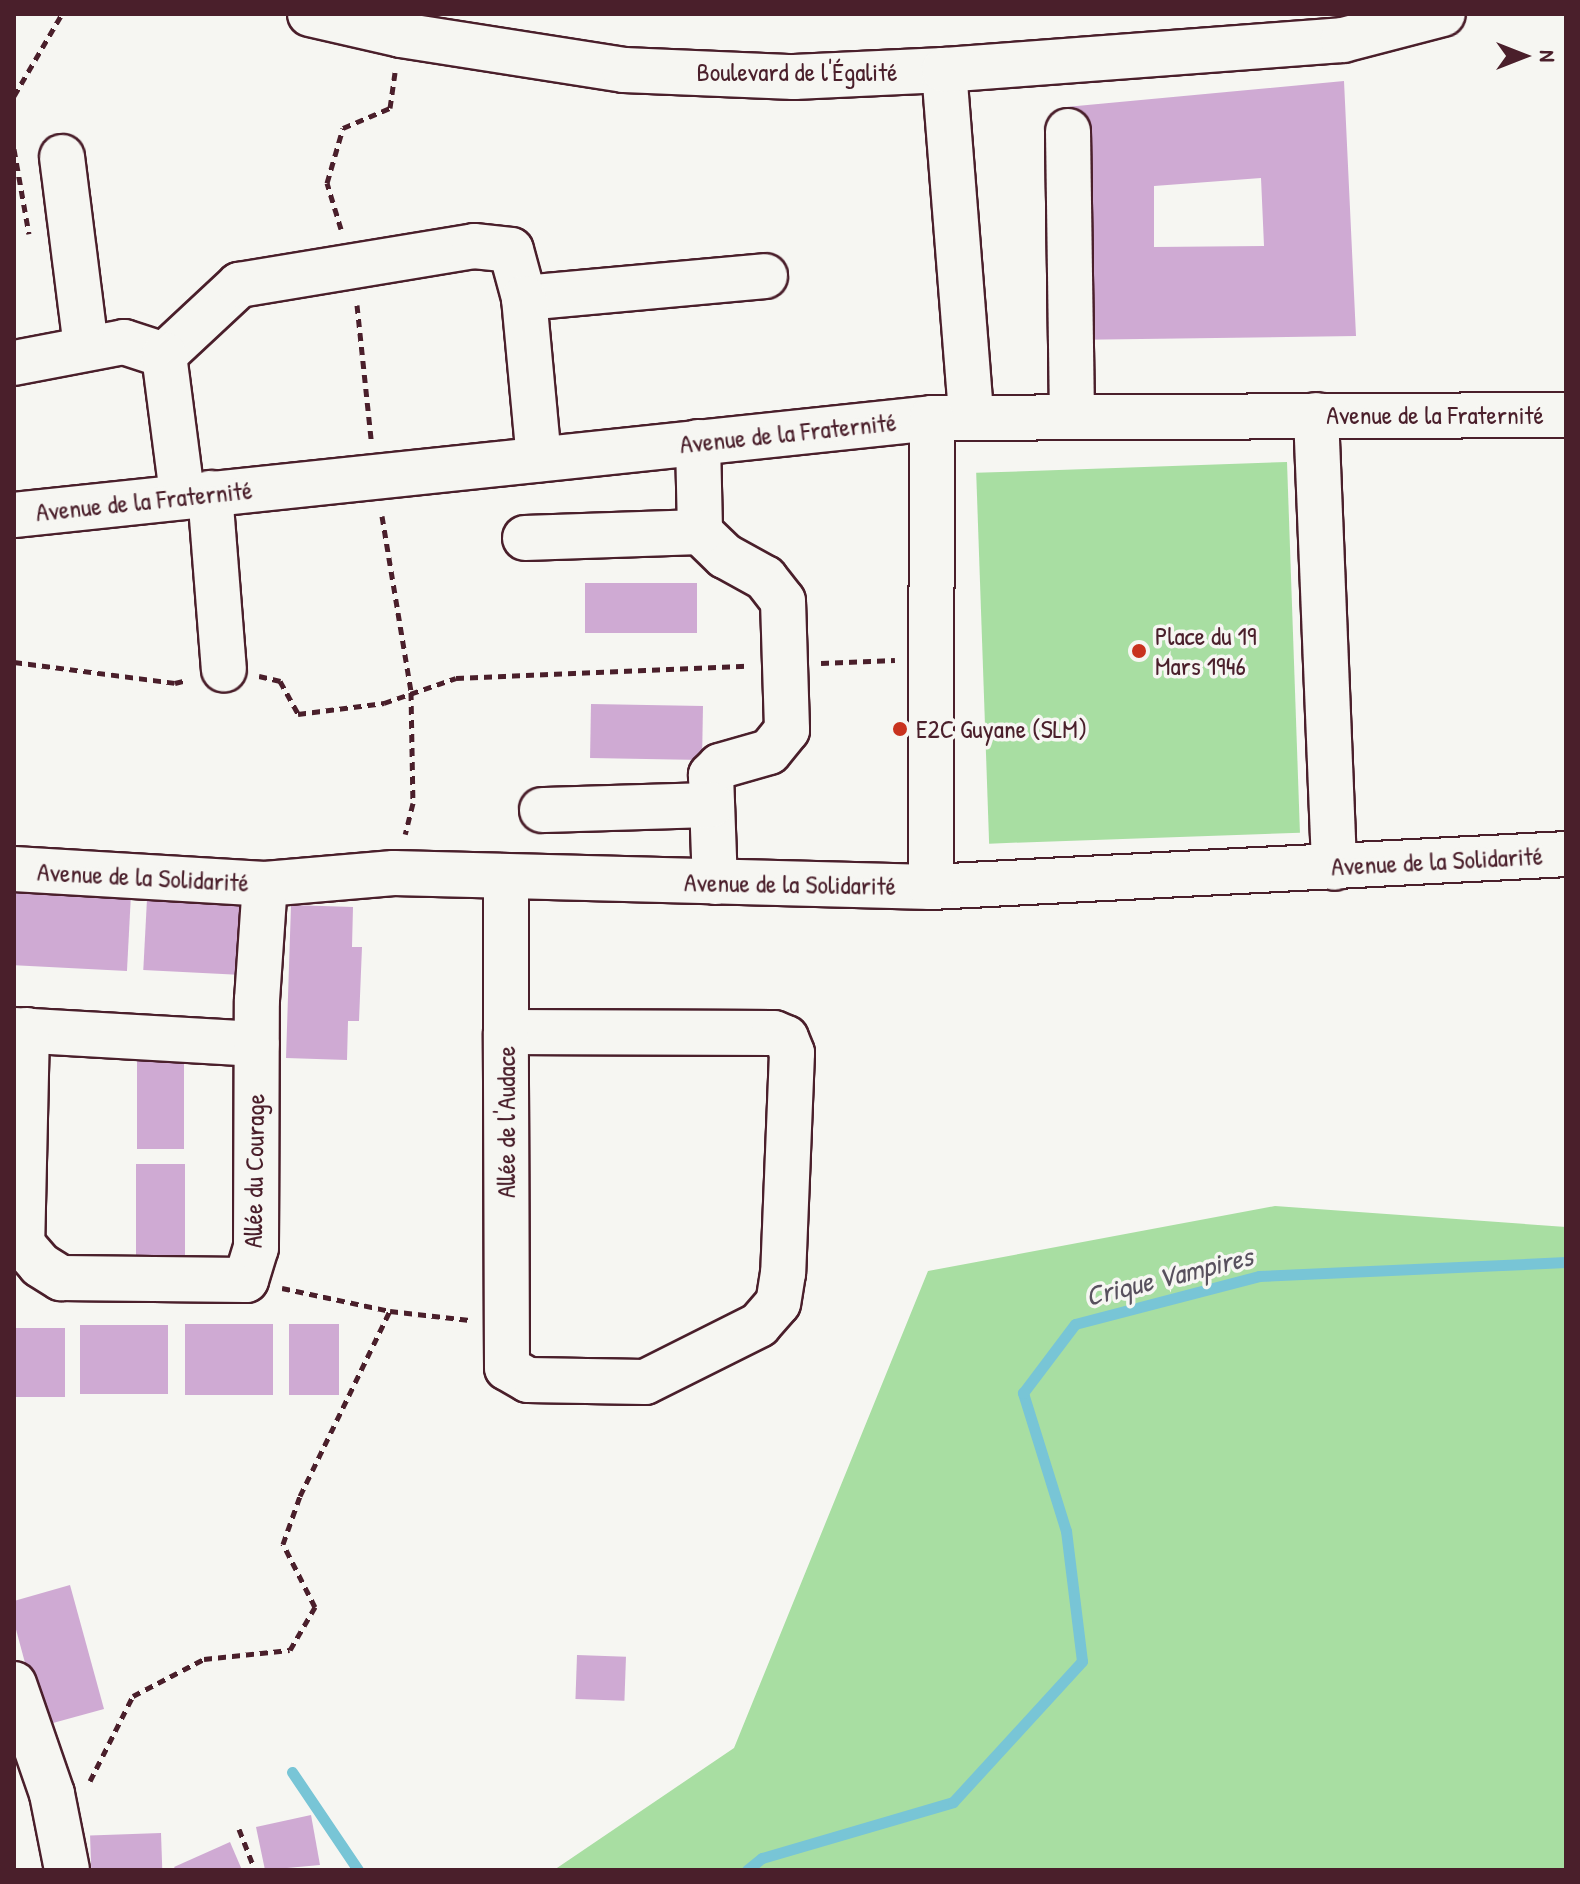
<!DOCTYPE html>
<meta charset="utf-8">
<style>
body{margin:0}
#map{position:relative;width:1580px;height:1884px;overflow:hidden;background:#f6f6f2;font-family:"Patrick Hand",sans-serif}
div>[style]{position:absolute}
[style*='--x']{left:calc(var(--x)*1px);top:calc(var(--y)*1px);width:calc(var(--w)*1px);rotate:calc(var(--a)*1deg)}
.green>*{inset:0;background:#a8dea2;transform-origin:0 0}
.stream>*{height:11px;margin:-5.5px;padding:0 5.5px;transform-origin:5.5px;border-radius:5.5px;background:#78c5d6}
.building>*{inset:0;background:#cfaad3;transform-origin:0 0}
.path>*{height:5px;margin-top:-2.5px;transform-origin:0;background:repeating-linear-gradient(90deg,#4a1f2b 0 8px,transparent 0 14px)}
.roads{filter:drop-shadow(2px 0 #4a1f2b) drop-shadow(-2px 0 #4a1f2b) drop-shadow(0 2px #4a1f2b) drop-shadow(0 -2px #4a1f2b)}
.minor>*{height:44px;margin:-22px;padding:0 22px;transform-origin:22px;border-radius:22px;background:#f6f6f2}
.dots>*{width:22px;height:22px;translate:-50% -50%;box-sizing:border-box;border:4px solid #f6f6f2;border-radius:50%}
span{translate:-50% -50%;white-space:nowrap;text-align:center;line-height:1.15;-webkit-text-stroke:7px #f6f6f2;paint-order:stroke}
.street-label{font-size:26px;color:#4a1f2b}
.poi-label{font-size:26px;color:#4a1f2b}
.left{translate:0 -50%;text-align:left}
.water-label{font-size:28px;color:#58515e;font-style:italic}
.frame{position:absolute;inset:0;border:16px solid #4a1f2b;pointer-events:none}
.north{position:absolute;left:1484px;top:16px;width:80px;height:80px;-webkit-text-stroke:6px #f6f6f2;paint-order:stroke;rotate:90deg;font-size:22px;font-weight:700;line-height:32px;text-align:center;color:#4a1f2b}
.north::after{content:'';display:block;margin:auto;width:28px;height:36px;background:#4a1f2b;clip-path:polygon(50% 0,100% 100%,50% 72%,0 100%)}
</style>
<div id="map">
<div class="green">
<div style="left:1287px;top:462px;width:371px;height:311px;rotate:88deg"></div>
<div style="clip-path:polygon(1275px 1206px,1566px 1227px,1566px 1870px,554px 1870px,734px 1748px,928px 1271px)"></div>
</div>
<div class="stream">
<div style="--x:292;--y:1772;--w:118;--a:56"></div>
<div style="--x:747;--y:1870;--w:19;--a:-39"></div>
<div style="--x:762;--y:1858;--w:199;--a:-16.3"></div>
<div style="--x:953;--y:1802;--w:191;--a:-47.5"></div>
<div style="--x:1082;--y:1661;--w:131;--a:-97"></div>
<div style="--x:1066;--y:1531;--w:145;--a:-107.3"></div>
<div style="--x:1023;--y:1393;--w:86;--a:-53"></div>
<div style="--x:1075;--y:1324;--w:190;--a:-14.6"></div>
<div style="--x:1259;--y:1276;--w:307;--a:-2.6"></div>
</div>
<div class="building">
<div style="clip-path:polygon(evenodd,1344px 81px,1356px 336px,1066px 340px,1066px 107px,1344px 81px,1261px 178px,1264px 246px,1154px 247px,1154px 186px,1261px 178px)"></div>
<div style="left:697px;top:583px;width:50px;height:112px;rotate:90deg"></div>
<div style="left:591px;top:704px;width:112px;height:54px;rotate:1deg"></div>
<div style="left:14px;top:891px;width:117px;height:74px;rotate:3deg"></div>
<div style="left:147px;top:899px;width:104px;height:71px;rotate:3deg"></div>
<div style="clip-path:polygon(291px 905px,353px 907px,352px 947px,362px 947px,359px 1021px,348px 1021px,347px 1060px,286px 1058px)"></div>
<div style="left:137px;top:1059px;width:47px;height:90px"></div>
<div style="left:136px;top:1164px;width:49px;height:91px"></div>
<div style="left:273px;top:1324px;width:71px;height:88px;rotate:90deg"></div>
<div style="left:289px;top:1324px;width:50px;height:71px"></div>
<div style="left:168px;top:1325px;width:69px;height:88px;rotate:90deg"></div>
<div style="left:14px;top:1328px;width:51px;height:69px"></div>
<div style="clip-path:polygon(70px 1585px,104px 1709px,42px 1726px,14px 1622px,14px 1601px)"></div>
<div style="left:577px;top:1655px;width:49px;height:44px;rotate:2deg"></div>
<div style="clip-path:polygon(311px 1815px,320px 1865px,265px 1870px,256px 1827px)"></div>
<div style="left:161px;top:1833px;width:37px;height:71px;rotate:88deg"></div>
<div style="clip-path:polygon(230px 1842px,242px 1870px,176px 1870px,174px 1867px)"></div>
</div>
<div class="path">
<div style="--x:14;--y:96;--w:95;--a:-59.7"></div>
<div style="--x:14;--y:149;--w:86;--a:80"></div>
<div style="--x:341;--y:229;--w:48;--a:-106.9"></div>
<div style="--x:327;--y:183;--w:57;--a:-73.8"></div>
<div style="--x:343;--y:128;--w:51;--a:-23.1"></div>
<div style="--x:390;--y:108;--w:36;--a:-82"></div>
<div style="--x:357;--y:305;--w:135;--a:84"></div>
<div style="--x:382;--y:516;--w:178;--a:80.6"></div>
<div style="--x:411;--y:692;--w:111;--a:89"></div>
<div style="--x:413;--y:803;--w:32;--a:104"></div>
<div style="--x:14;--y:662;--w:162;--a:7.4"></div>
<div style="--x:175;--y:683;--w:12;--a:-14"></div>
<div style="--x:821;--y:663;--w:74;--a:-2.3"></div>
<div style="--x:259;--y:676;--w:22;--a:13"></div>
<div style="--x:280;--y:681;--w:38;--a:61"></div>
<div style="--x:298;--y:714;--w:87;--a:-7.3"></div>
<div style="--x:384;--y:703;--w:76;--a:-19.1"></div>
<div style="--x:456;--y:678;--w:291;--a:-2.4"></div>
<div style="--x:282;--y:1288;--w:110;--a:12"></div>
<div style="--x:390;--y:1311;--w:80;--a:6.5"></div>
<div style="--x:90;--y:1781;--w:95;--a:-63.2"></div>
<div style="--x:133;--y:1696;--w:80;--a:-27.5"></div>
<div style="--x:204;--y:1659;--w:86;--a:-6"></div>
<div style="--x:290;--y:1650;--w:50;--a:-59.8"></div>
<div style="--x:315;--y:1607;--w:71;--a:-116.9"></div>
<div style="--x:283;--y:1544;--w:51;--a:-70.5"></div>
<div style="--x:300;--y:1496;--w:206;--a:-64.1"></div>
<div style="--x:239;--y:1829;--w:44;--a:68.7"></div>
</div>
<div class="roads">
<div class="minor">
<div style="--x:310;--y:14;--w:93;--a:13"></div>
<div style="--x:401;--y:35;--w:226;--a:8.9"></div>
<div style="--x:624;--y:70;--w:170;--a:2.4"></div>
<div style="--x:794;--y:77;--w:150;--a:-2.7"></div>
<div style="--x:944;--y:70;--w:347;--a:85.5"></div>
<div style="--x:944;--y:70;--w:400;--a:-4.3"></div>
<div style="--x:1343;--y:40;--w:103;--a:-14.6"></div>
<div style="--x:1068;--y:131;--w:285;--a:89.2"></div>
<div style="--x:62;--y:157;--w:192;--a:82.8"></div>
<div style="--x:524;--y:298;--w:242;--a:-5.2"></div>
<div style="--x:164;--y:355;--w:103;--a:-43"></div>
<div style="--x:239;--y:285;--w:238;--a:-9.4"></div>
<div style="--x:474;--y:246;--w:37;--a:6"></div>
<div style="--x:511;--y:250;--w:50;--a:74.8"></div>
<div style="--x:524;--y:298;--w:162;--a:84.7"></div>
<div style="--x:14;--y:363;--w:112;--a:-10.8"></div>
<div style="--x:124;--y:342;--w:42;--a:18"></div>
<div style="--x:164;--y:355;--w:140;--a:82.6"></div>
<div style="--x:1316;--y:415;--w:453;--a:87.7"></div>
<div style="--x:698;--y:442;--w:90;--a:88.7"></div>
<div style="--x:700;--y:532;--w:35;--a:44"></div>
<div style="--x:725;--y:556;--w:46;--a:28.8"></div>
<div style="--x:765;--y:578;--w:29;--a:52"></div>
<div style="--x:783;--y:601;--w:129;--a:88.2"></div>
<div style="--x:787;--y:730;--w:28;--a:129"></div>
<div style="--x:769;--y:752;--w:51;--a:164.1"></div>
<div style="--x:720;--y:766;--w:13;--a:135"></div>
<div style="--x:711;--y:775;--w:107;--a:87.9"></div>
<div style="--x:210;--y:493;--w:177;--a:85.5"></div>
<div style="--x:14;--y:515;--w:923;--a:-6.03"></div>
<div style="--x:932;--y:418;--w:634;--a:-0.27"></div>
<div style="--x:525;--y:538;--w:175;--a:-2"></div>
<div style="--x:542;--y:810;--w:170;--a:-1.7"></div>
<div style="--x:14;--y:869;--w:251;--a:3.4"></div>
<div style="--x:265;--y:884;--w:129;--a:-4.9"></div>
<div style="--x:394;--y:873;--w:537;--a:1.49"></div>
<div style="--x:931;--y:887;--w:636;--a:-2.97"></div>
<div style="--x:931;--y:887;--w:469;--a:-89.9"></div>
<div style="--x:14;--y:1030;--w:243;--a:3.3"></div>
<div style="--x:27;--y:1030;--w:214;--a:91.3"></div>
<div style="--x:22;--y:1244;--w:28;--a:49"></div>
<div style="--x:40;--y:1265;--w:25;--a:32"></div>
<div style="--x:61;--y:1278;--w:185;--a:0.6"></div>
<div style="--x:246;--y:1280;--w:34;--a:-73"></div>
<div style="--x:256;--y:1248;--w:248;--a:-89.8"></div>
<div style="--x:257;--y:1000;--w:116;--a:-86.1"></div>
<div style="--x:506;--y:1032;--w:268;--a:0.2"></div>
<div style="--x:774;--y:1033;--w:13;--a:23"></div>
<div style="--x:786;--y:1038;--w:16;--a:68"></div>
<div style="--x:792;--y:1053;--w:220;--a:92.3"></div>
<div style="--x:783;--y:1273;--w:30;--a:99"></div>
<div style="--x:778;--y:1303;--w:29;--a:131"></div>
<div style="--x:759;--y:1325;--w:127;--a:153.4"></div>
<div style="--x:645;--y:1382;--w:117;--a:-179"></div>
<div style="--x:528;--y:1380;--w:24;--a:-150"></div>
<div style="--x:507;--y:1368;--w:336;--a:-90.2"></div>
<div style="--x:506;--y:1032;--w:155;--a:-90"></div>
<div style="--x:14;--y:1684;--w:116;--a:70.9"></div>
<div style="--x:52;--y:1794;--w:77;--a:78.8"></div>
</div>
</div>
<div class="dots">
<div style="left:1139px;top:651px;background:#c8321e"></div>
<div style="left:900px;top:729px;background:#c8321e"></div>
</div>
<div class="street-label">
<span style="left:797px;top:72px">Boulevard de l'Égalité</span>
<span style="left:1435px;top:415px">Avenue de la Fraternité</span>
<span style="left:788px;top:433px;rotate:-6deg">Avenue de la Fraternité</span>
<span style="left:144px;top:501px;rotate:-6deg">Avenue de la Fraternité</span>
<span style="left:1437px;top:861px;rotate:-3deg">Avenue de la Solidarité</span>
<span style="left:143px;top:877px;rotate:3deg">Avenue de la Solidarité</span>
<span style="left:790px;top:884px;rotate:1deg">Avenue de la Solidarité</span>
<span style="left:506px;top:1122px;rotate:-90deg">Allée de l'Audace</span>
<span style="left:254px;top:1171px;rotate:-89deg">Allée du Courage</span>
</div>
<div class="poi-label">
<span class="left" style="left:1155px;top:651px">Place du 19<br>Mars 1946</span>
<span class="left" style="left:916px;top:729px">E2C Guyane (SLM)</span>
</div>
<div class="water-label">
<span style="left:1169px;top:1276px;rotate:-14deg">Crique Vampires</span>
</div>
<div class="frame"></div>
<div class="north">N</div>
</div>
